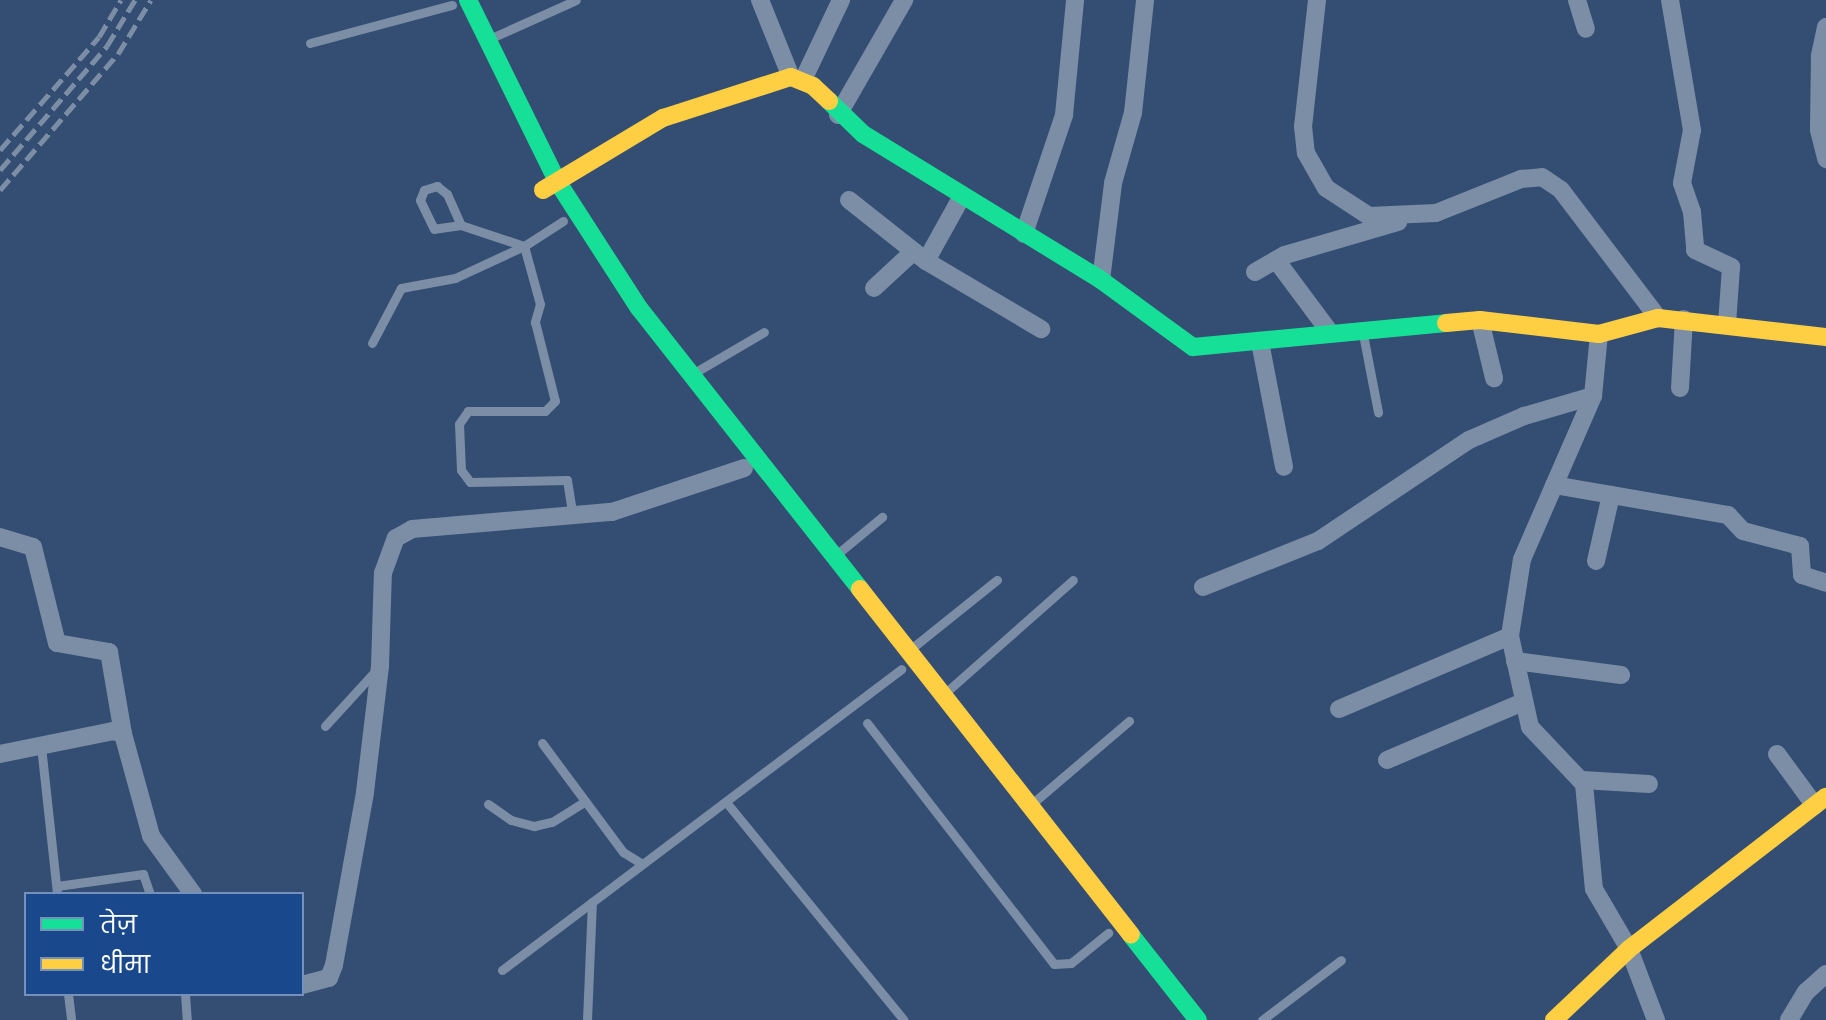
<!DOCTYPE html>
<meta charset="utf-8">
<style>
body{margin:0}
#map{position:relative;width:1826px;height:1020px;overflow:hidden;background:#344d72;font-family:Poppins,"Noto Sans Devanagari",sans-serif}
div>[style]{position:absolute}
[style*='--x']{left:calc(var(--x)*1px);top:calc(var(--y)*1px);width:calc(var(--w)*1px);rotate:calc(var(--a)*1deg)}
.lane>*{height:9px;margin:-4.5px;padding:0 4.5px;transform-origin:4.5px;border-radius:4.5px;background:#7b8ea6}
.street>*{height:18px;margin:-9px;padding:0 9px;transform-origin:9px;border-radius:9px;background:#7b8ea6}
.fast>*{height:18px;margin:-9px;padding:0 9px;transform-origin:9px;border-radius:9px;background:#16e098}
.slow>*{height:18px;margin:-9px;padding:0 9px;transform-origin:9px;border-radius:9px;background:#ffcf43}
.rail>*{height:5px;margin-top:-2.5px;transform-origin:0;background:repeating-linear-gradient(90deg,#7c8ea5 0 14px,transparent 0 20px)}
span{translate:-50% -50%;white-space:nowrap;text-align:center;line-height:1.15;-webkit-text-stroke:6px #19488d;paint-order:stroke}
.legend{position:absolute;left:24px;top:892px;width:280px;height:104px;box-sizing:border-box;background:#19488d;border:2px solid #7591bb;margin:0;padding:10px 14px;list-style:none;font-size:24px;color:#fff}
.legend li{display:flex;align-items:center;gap:16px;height:40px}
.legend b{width:40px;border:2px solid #7591bb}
</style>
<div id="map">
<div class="lane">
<div style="--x:489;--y:39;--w:95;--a:-24.1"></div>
<div style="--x:310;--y:43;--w:147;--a:-15"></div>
<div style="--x:563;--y:221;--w:46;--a:147.3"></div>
<div style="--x:524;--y:246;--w:60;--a:74.6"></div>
<div style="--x:540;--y:304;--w:19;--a:106"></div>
<div style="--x:535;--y:322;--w:81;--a:75.8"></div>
<div style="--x:555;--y:401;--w:14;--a:135"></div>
<div style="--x:545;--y:411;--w:77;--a:180"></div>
<div style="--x:468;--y:411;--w:16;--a:125"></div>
<div style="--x:459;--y:424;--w:46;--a:87.5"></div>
<div style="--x:461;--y:470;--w:15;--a:53"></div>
<div style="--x:470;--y:482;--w:97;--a:-1.2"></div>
<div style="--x:567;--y:480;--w:37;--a:81"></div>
<div style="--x:1362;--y:329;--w:85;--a:79.1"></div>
<div style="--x:372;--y:343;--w:62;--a:-62.2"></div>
<div style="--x:401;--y:288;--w:55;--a:-10.5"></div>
<div style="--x:455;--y:278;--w:76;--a:-24.9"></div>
<div style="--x:524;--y:246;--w:66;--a:-161.6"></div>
<div style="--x:461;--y:225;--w:27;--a:172"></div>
<div style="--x:434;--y:229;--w:32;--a:-116"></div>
<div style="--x:420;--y:200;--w:11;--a:-68"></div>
<div style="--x:424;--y:190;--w:14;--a:-17"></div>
<div style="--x:437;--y:186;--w:13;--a:39"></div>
<div style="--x:447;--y:194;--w:34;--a:66"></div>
<div style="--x:694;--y:373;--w:81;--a:-30.4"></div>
<div style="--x:836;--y:555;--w:60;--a:-39.6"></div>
<div style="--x:912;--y:648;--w:109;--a:-38.7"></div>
<div style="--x:944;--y:694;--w:172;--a:-41.5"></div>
<div style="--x:867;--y:723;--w:305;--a:52.2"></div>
<div style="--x:1054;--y:964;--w:17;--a:-3"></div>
<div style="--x:1071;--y:963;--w:48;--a:-39"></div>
<div style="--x:325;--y:726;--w:79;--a:-47.6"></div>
<div style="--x:542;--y:743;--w:136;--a:53.4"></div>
<div style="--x:623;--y:852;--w:22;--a:32"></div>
<div style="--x:41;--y:746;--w:149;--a:83.8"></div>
<div style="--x:726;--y:802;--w:281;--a:50.8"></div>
<div style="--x:1034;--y:802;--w:125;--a:-40.5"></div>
<div style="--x:488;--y:804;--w:28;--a:35"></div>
<div style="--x:511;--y:820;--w:24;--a:15"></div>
<div style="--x:534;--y:826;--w:18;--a:-13"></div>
<div style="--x:552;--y:822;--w:39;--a:-32"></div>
<div style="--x:57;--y:886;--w:87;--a:-7.9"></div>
<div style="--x:143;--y:874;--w:21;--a:71"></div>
<div style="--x:502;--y:970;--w:500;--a:-37"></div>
<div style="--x:68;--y:994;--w:26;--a:83"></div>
<div style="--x:185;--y:994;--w:26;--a:86"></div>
<div style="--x:587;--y:1020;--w:118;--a:-87.6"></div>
<div style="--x:1262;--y:1020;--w:99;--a:-37.2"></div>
</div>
<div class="street">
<div style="--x:760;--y:0;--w:83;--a:68.1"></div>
<div style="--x:1317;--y:0;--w:127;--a:96.3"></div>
<div style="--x:1303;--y:126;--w:27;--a:84"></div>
<div style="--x:1306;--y:153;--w:40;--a:60.3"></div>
<div style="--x:1326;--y:188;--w:51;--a:33.1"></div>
<div style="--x:1369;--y:216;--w:67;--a:-2.6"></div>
<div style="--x:1436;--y:213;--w:92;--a:-21.8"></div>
<div style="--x:1521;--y:179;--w:21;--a:-5"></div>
<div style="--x:1542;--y:177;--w:23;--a:34"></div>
<div style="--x:1561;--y:190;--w:161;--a:52.8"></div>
<div style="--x:1577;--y:0;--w:30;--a:73"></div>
<div style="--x:1670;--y:0;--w:132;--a:80.4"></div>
<div style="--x:1692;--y:130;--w:54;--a:100.7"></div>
<div style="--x:1682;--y:183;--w:31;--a:71"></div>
<div style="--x:1692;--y:212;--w:38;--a:85"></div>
<div style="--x:1695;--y:250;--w:40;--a:25"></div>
<div style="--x:1731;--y:267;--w:57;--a:94"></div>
<div style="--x:1826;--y:27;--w:30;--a:102"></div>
<div style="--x:1820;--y:56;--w:74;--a:90.8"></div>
<div style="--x:1819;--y:130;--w:30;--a:76"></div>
<div style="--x:803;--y:80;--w:89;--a:-64.6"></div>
<div style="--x:838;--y:115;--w:133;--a:-60.1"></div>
<div style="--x:849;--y:200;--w:98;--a:38.4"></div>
<div style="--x:926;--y:261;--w:134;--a:30.6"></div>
<div style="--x:1024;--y:234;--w:126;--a:-71.4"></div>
<div style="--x:1064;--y:115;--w:116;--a:-84.5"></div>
<div style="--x:1276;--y:260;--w:89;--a:53.3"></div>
<div style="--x:926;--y:261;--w:74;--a:-61"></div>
<div style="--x:1255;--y:272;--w:34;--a:-30"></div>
<div style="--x:1285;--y:255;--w:118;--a:-16.3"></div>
<div style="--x:1101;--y:280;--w:98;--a:-82.9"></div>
<div style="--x:1113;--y:183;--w:73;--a:-74.1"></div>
<div style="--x:1133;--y:113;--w:114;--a:-83.9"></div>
<div style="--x:874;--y:288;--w:54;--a:-42.8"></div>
<div style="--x:1480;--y:320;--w:60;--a:76.4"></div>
<div style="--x:1599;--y:334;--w:62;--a:95.5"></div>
<div style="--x:1593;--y:396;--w:178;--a:113.5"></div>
<div style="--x:1522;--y:559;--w:78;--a:98.9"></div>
<div style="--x:1510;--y:636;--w:93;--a:77.6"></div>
<div style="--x:1530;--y:727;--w:79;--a:46.5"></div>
<div style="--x:1584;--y:784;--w:105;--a:84.6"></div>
<div style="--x:1594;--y:889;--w:69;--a:59.7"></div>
<div style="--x:1629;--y:949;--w:76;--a:69.2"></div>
<div style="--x:1260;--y:342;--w:127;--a:79.1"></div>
<div style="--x:1680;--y:388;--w:69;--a:-86.7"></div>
<div style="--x:1554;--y:485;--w:177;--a:9.8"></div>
<div style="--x:1728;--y:515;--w:22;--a:47"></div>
<div style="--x:1743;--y:531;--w:59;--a:14.7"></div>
<div style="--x:1800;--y:546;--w:29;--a:86"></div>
<div style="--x:1802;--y:575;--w:25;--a:18"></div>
<div style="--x:0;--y:537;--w:34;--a:17"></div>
<div style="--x:33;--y:547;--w:99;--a:76"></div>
<div style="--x:57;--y:643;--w:53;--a:9.8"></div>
<div style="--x:109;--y:652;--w:83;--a:80.3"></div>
<div style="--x:1596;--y:561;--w:68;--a:-77.2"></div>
<div style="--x:1203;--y:587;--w:124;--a:-21.8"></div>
<div style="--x:1318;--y:541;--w:182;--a:-33.8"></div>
<div style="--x:1469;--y:440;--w:60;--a:-23.6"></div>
<div style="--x:1524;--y:416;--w:72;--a:-16.2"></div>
<div style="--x:1515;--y:661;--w:107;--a:7.5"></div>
<div style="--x:1339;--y:709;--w:186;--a:-23.1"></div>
<div style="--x:0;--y:754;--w:115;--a:-11.5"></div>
<div style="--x:113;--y:731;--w:10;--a:17"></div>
<div style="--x:123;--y:734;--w:106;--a:74.6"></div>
<div style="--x:151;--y:836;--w:72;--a:54.1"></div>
<div style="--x:1777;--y:754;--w:64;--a:53.8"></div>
<div style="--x:1387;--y:760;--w:148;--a:-23.1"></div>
<div style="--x:1582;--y:780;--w:67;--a:3.4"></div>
<div style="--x:302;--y:985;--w:28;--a:-15"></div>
<div style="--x:329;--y:978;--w:14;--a:-69"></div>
<div style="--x:334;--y:965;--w:176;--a:-79.8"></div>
<div style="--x:365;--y:792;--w:127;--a:-83.2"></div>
<div style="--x:380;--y:666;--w:93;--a:-88.2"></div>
<div style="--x:383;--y:573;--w:37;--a:-70"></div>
<div style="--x:396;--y:538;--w:18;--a:-29"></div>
<div style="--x:412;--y:529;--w:201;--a:-4.9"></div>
<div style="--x:612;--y:512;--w:139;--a:-18.4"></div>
<div style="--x:1789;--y:1020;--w:33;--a:-59"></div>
<div style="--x:1806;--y:992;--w:27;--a:-42"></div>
</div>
<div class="fast">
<div style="--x:468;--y:0;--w:202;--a:63.8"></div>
<div style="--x:557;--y:181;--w:151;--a:57.2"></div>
<div style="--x:639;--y:308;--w:357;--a:51.8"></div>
<div style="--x:829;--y:101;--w:47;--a:44.1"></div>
<div style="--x:863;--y:134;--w:279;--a:31.5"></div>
<div style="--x:1101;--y:280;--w:114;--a:36.1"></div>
<div style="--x:1193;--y:347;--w:254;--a:-5.4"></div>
<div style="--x:1131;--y:935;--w:108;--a:51.8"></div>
</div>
<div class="slow">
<div style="--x:543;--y:190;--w:140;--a:-31"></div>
<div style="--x:663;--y:118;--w:134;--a:-17.8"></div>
<div style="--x:791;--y:77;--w:24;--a:22"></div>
<div style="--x:813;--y:86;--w:22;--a:43"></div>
<div style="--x:1446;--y:323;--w:34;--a:-5"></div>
<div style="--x:1480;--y:320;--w:120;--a:6.7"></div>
<div style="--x:1599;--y:334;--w:61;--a:-15.2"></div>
<div style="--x:1658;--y:318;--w:169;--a:6.5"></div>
<div style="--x:860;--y:589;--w:439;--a:51.9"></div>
<div style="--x:1554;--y:1020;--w:103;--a:-43.4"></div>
<div style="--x:1629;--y:949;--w:249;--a:-37.7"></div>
</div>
<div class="rail">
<div style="--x:0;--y:150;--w:150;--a:-48.8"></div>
<div style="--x:99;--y:37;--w:43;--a:-59.3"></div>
<div style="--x:0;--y:170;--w:164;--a:-49.2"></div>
<div style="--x:107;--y:46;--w:54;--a:-58.7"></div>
<div style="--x:0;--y:190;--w:180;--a:-49.1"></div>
<div style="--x:118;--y:54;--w:63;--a:-58.6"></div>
</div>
<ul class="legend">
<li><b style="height:10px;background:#16e098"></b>तेज़</li>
<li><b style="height:10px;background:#ffcf43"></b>धीमा</li>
</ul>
</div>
